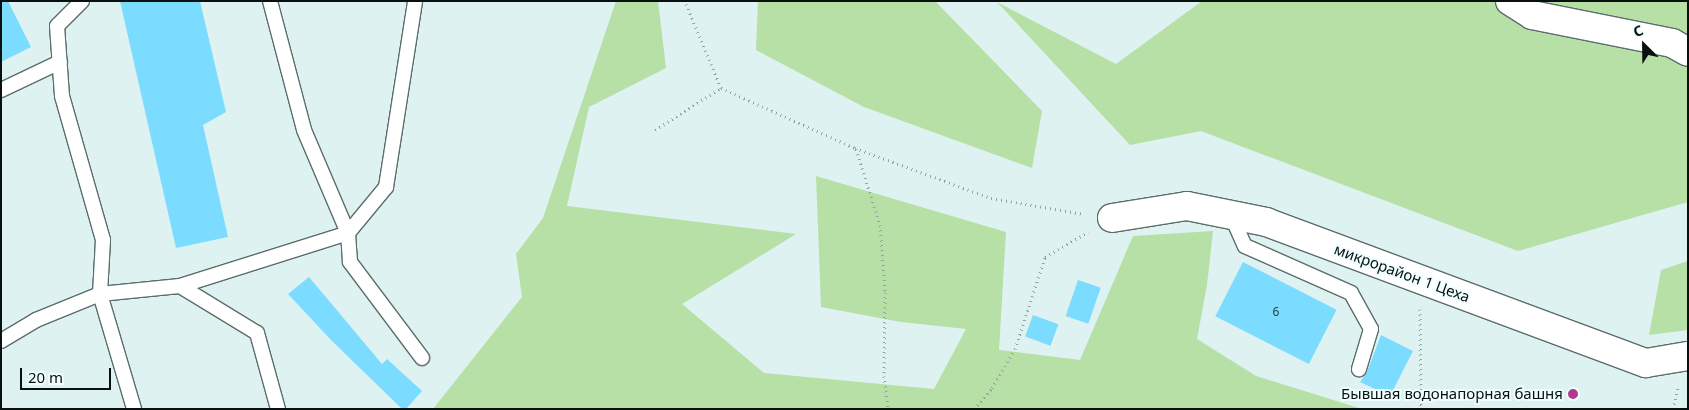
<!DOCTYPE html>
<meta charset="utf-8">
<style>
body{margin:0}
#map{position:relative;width:1689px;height:410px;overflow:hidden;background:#def2f1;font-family:"Noto Sans",sans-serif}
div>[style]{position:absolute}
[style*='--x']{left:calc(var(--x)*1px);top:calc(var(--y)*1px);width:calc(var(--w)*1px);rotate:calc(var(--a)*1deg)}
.green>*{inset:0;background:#b6e0a6}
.building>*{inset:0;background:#7bdcff;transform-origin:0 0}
.path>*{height:3px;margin-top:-1.5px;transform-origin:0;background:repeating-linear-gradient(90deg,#92a1a1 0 1px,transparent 0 5px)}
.roads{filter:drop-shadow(1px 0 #5b6c6c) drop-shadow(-1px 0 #5b6c6c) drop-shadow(0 1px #5b6c6c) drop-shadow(0 -1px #5b6c6c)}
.service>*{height:14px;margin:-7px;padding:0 7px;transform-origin:7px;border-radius:7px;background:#fff}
.minor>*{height:28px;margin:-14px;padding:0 14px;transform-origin:14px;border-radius:14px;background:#fff}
.dots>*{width:14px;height:14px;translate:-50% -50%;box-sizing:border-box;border:2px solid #effefe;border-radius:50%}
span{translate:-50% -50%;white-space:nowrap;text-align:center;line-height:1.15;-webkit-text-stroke:4px #effefe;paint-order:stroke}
.number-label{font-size:12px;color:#26434c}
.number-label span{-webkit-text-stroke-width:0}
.street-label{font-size:15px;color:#091010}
.poi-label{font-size:15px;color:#091010}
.right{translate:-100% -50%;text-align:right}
.frame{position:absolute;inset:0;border:2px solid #091010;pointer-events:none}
.north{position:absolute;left:1619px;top:20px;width:50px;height:50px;-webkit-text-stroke:4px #effefe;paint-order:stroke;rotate:337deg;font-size:14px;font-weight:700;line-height:20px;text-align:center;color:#091010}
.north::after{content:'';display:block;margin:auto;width:18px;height:22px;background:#091010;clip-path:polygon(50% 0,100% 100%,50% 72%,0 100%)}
.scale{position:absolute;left:20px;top:368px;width:91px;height:22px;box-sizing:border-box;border:2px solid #091010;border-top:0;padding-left:6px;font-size:15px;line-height:18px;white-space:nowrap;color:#091010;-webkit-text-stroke:4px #effefe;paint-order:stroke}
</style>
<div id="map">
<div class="green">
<div style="clip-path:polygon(616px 1px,658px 1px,666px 68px,589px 107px,567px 206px,796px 234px,682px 304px,764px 373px,934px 389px,966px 329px,901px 322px,821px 307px,816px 176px,1006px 232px,999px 350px,1080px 360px,1133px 236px,1213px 231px,1207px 285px,1197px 339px,1256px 376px,1362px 409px,433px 409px,522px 297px,516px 254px,543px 218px)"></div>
<div style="clip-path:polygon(758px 1px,935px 1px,1042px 111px,1032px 168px,864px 107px,756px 50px)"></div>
<div style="clip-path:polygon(1202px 1px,1688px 1px,1688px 202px,1518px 251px,1201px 131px,1130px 145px,997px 2px,1116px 64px)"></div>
<div style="clip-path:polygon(1688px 261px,1688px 330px,1649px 335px,1661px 270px)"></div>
</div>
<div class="building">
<div style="clip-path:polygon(1px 1px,8px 1px,31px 47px,1px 62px)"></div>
<div style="clip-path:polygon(120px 1px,200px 1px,226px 112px,203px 125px,228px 237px,176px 248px)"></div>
<div style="left:1243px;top:262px;width:105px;height:61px;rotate:27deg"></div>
<div style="clip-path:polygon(309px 277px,382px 364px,387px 359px,422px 391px,406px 409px,402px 409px,331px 340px,288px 294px)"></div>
<div style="left:1078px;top:280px;width:24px;height:38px;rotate:19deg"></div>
<div style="left:1033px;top:315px;width:27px;height:23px;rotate:20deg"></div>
<div style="clip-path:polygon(1381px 335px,1413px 351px,1390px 396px,1360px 382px,1367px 372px)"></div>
</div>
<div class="path">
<div style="--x:686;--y:4;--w:91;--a:67.4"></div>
<div style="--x:721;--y:88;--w:147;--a:24.1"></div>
<div style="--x:855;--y:148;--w:145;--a:20.2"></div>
<div style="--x:991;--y:198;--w:94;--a:9.8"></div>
<div style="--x:655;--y:130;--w:78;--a:-32.5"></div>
<div style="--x:856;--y:149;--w:80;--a:72.5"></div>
<div style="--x:880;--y:225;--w:67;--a:85.7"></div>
<div style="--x:885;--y:292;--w:84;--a:90.7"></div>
<div style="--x:884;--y:376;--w:33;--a:83"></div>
<div style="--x:1420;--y:309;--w:100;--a:89.4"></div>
<div style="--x:974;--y:409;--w:28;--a:-49"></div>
<div style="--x:992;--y:388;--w:45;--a:-59.5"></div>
<div style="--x:1015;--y:349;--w:97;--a:-71.9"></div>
<div style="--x:1045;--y:257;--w:50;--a:-30.2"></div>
<div style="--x:1673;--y:409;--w:22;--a:-77"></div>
</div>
<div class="roads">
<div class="service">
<div style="--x:82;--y:1;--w:35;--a:135"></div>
<div style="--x:57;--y:26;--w:70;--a:85.9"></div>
<div style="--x:62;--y:96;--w:150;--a:74.1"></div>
<div style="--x:103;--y:240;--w:54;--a:93.2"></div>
<div style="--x:100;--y:294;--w:120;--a:73.5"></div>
<div style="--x:270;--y:1;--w:133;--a:75.2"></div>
<div style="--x:304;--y:130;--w:112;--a:66.9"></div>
<div style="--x:348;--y:233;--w:29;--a:86"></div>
<div style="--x:350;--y:262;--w:120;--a:53.1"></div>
<div style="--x:1;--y:90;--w:65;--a:-25.4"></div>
<div style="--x:1231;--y:215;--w:34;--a:66"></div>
<div style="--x:1245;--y:246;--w:116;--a:23.9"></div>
<div style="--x:1351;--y:293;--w:41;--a:60.9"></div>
<div style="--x:1371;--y:329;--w:42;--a:106.7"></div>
<div style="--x:180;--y:286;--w:176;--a:-17.5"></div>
<div style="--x:348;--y:233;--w:60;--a:-50.4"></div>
<div style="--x:386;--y:187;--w:188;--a:-81.1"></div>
<div style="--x:1;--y:341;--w:41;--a:-31"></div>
<div style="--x:36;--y:320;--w:69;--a:-22.1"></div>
<div style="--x:100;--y:294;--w:80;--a:-5.7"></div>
<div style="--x:180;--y:286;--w:90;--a:31.4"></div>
<div style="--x:257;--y:333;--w:79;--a:74.6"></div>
</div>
<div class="minor">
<div style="--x:1510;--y:1;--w:26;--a:32"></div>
<div style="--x:1532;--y:15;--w:143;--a:11.3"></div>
<div style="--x:1672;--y:43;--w:18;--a:29"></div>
<div style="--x:1112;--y:218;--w:76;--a:-9.1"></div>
<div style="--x:1187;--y:206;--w:81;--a:11.4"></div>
<div style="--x:1266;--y:222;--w:405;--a:20.4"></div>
<div style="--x:1646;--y:363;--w:43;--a:-9.5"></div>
</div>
</div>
<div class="dots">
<div style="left:1573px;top:394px;background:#af3a92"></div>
</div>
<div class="number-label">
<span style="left:1276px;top:312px">6</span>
</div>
<div class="street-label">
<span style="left:1402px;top:273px;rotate:20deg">микрорайон 1 Цеха</span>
</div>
<div class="poi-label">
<span class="right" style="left:1563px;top:394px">Бывшая водонапорная башня</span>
</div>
<div class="frame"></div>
<div class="north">С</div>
<div class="scale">20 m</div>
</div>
